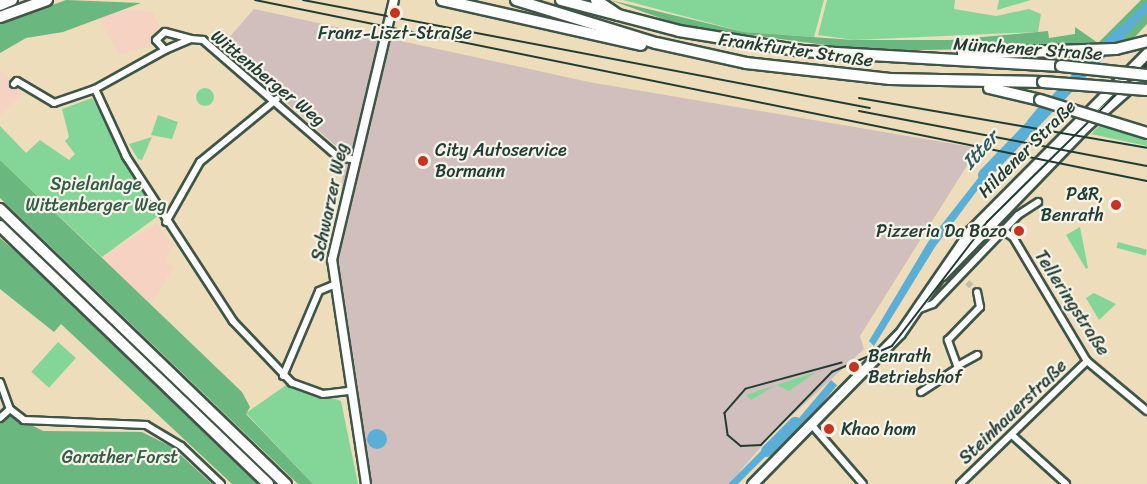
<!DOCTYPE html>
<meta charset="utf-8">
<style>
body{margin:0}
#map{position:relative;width:1147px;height:484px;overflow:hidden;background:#edb;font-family:Sriracha,sans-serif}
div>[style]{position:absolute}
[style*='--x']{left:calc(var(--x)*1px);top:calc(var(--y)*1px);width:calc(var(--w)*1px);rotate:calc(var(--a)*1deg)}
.built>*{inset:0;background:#f5d2c2}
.industrial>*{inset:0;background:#d1bfbd}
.green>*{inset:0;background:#83d697;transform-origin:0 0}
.round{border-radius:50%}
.forest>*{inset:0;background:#6ab780}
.water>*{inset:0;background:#5bafd7;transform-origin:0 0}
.river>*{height:12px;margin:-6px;padding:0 6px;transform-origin:6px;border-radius:6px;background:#5bafd7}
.street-tunnel>*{height:6px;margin-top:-3px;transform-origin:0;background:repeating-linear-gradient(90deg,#c5bda0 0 6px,transparent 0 9px)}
.roads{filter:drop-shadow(2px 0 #3e5548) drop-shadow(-2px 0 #3e5548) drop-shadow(0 2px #3e5548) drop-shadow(0 -2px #3e5548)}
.street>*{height:6px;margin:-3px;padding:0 3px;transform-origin:3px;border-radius:3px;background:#fff}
.secondary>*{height:8px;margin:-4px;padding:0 4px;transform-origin:4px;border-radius:4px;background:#fff}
.primary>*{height:9px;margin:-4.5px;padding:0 4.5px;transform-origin:4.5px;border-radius:4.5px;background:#fff}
.highway>*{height:10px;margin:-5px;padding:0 5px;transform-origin:5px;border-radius:5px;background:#fff}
.tram>*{height:1.5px;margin:-0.75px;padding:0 0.75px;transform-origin:0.75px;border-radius:0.75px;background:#1f3d34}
.rail>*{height:2px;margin:-1px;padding:0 1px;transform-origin:1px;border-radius:1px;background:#1f3d34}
.bridges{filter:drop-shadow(2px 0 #3e5548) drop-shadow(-2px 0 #3e5548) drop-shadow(0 2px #3e5548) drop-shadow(0 -2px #3e5548)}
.highway-bridge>*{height:10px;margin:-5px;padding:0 5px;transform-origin:5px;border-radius:5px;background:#fff}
.dots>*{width:16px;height:16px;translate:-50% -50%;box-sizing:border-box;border:3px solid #f7f3e8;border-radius:50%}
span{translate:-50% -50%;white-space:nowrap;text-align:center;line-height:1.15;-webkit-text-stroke:4.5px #f7f3e8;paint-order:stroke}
.poi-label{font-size:18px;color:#1f3d34}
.left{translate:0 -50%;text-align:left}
.right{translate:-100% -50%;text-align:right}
.street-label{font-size:18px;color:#1f3d34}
.park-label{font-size:18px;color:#335c48}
.water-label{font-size:20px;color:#2e5a5d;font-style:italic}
</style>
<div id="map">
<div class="built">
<div style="clip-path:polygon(125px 10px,153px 12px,158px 27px,150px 46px,119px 54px,99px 19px)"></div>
<div style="clip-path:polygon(0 69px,23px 94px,0 115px)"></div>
<div style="clip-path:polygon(157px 224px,172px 245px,166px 263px,174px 266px,151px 304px,102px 257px)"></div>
</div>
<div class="industrial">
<div style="clip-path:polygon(254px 9px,589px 82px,978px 148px,860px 336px,864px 349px,773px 433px,729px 484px,371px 484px,351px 390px,336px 272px,344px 153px,222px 46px)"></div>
</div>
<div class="green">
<div style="clip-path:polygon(623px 0,824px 0,814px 37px,744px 32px)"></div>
<div style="clip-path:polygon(827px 0,955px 0,954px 9px,996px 16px,1029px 9px,1041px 14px,1038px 32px,854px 40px,818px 35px)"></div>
<div style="clip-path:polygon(999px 0,1031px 0,997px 10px)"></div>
<div class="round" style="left:196px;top:88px;width:18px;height:18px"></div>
<div style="clip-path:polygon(92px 98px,158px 216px,102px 257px,0 160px,0 126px,26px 153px,40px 140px,69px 160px,75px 154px,65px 141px,69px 137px,62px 109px)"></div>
<div style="clip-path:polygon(158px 115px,178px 122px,172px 139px,151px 135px)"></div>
<div style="clip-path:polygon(1102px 123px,1147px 136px,1147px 146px,1091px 134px)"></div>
<div style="clip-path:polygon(152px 137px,142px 160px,138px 159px,129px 144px)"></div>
<div style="clip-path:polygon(1080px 227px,1088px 268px,1086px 269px,1066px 235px)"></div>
<div style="left:1118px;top:242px;width:30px;height:6px;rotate:15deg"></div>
<div style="clip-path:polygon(1094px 293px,1116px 304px,1099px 320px,1086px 298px)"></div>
<div style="left:58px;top:342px;width:24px;height:40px;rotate:42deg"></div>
<div style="clip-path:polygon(816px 372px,789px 391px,776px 385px,751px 400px,746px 395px)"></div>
<div style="clip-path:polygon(289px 383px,341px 401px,358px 484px,313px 484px,246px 413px)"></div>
</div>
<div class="forest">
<div style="clip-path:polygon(66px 0,141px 3px,63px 32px,26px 38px,0 53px,0 24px)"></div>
<div style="clip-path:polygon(610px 0,744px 32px,853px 40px,950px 40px,1048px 31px,1049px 38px,1075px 34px,1075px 27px,1098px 43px,1141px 0,1147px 0,1147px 24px,1131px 41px,1055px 47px,1028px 48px,870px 51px,683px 26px)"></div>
<div style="clip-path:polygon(0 160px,242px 392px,250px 407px,246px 414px,313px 484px,298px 484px,0 198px)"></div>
<div style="clip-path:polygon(0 238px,17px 253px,257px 484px,232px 484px,61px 324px,54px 332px,0 289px)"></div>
<div style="clip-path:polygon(9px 414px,43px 431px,142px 432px,172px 447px,212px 484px,0 484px,0 420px)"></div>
</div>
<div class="water">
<div style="clip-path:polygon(1147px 1px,1147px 13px,1119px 42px,1104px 43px)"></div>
<div style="clip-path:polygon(1040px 105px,1050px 109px,1038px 124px,1027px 121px)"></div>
<div style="clip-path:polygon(990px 163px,997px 164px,935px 247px,874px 346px,869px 341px,928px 242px)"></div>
<div style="left:831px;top:380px;width:8px;height:70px;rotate:40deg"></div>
<div class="round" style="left:367px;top:429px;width:20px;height:20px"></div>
<div style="left:776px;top:436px;width:7px;height:67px;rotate:45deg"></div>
</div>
<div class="river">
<div style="--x:984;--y:175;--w:198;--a:-46.2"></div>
<div style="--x:767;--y:451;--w:40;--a:-45"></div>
</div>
<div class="street-tunnel">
<div style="--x:967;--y:282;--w:14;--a:45"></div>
</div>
<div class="roads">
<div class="street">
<div style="--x:165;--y:50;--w:13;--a:-132"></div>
<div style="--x:156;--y:40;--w:12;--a:-42"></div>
<div style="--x:165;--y:32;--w:27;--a:15"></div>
<div style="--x:14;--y:84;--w:4;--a:-45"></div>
<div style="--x:17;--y:81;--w:43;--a:30.7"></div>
<div style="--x:54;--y:103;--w:43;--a:-18.9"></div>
<div style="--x:166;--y:222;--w:69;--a:-60.5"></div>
<div style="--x:200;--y:162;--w:99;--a:-39.3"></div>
<div style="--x:1004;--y:231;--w:11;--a:34"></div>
<div style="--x:1013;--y:237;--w:144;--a:59.2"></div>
<div style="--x:1087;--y:361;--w:78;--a:39.8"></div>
<div style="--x:917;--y:310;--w:17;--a:-21"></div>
<div style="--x:933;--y:304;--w:123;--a:-46.3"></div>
<div style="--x:1018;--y:215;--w:24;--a:-33"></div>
<div style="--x:959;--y:365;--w:21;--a:-29"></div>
<div style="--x:283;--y:376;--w:92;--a:-67"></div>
<div style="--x:319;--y:291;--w:15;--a:-23"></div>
<div style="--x:0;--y:382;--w:29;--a:70"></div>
<div style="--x:10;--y:409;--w:18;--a:38"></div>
<div style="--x:24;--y:420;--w:122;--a:2.3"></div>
<div style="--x:146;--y:425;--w:41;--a:31"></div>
<div style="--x:181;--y:446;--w:55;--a:43.5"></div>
<div style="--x:348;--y:391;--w:25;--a:173"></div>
<div style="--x:323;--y:394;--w:33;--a:-160"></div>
<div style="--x:292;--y:383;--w:86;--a:-133.6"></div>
<div style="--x:233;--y:321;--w:197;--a:-123"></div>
<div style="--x:126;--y:156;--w:74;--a:-114.8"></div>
<div style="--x:95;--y:89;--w:80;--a:-29.1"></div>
<div style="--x:165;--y:50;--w:28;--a:-23"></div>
<div style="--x:191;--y:39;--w:12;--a:5"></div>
<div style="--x:203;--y:40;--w:179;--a:40.9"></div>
<div style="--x:338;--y:157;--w:18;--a:9"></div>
<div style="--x:921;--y:392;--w:44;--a:-33"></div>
<div style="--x:958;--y:368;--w:30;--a:-110"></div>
<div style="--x:948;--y:340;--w:46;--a:-45.9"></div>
<div style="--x:980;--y:307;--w:15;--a:-101"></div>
<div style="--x:0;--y:418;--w:13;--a:-42"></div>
<div style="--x:811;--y:424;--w:79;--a:49.1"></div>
<div style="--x:1012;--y:435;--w:73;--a:42.2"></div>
<div style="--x:960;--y:484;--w:177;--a:-44.1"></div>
</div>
<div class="secondary">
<div style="--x:366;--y:484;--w:227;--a:-98.6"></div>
<div style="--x:332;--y:260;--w:267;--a:-76.6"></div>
</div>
<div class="primary">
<div style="--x:942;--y:275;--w:207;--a:-46"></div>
<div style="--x:1086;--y:126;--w:81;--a:-41.5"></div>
<div style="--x:752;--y:484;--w:211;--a:-45.6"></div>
<div style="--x:900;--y:333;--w:124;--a:-55.5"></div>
<div style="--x:970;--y:231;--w:251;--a:-45.2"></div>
</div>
<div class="highway">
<div style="--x:442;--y:0;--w:204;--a:12.7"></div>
<div style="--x:516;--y:0;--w:146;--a:17.1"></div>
<div style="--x:656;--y:43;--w:92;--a:12.5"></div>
<div style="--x:746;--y:63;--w:145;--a:6.3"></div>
<div style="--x:890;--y:79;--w:153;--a:1.1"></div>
<div style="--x:561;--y:0;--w:122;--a:14.7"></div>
<div style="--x:679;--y:31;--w:125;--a:9.2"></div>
<div style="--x:802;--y:51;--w:259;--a:3.3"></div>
<div style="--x:596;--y:0;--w:27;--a:34"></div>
<div style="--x:0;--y:5;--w:13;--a:-23"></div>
<div style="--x:0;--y:17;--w:50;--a:-19.9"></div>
<div style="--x:963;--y:54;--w:153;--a:-1.9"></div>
<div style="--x:1116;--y:49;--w:32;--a:-14"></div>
<div style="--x:989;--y:88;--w:52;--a:13.2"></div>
<div style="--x:0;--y:209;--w:397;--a:43.9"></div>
<div style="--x:0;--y:226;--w:372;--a:43.9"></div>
</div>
</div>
<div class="tram">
<div style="--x:842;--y:363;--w:99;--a:164.8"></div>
<div style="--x:746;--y:389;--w:32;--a:131"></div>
<div style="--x:725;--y:413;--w:22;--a:82"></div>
<div style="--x:728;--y:435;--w:17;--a:40"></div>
<div style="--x:741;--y:446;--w:20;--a:-3"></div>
<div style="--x:761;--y:445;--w:102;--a:-45.8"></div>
<div style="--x:832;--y:372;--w:65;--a:-23.4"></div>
<div style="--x:892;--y:346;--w:156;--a:-52.5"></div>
<div style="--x:987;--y:222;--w:225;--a:-44.6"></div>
</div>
<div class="rail">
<div style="--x:255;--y:0;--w:910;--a:11.47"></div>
<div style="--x:303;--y:0;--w:577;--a:10.78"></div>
<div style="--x:859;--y:98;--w:292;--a:9.8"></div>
<div style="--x:859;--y:111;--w:293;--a:10.8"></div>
</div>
<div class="bridges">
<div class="highway-bridge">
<div style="--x:1061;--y:66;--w:86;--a:6"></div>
<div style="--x:1043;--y:82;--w:104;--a:4.4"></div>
<div style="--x:1040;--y:100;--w:112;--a:17.1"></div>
</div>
</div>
<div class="dots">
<div style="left:395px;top:13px;background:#c8321e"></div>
<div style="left:423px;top:161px;background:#c8321e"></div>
<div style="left:1116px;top:205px;background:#c8321e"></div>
<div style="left:1019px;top:231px;background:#c8321e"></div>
<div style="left:854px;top:367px;background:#c8321e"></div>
<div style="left:829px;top:429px;background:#c8321e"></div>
</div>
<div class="poi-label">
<span style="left:395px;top:33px">Franz-Liszt-Straße</span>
<span class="left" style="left:435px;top:161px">City Autoservice<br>Bormann</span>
<span class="right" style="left:1104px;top:205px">P&amp;R,<br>Benrath</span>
<span class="right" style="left:1007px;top:231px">Pizzeria Da Bozo</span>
<span class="left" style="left:868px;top:367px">Benrath<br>Betriebshof</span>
<span class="left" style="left:841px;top:429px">Khao hom</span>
</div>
<div class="street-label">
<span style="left:1028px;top:49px;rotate:4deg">Münchener Straße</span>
<span style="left:796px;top:50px;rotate:8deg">Frankfurter Straße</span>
<span style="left:268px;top:78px;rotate:39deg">Wittenberger Weg</span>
<span style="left:1027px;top:149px;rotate:-45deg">Hildener Straße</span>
<span style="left:330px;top:202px;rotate:-78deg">Schwarzer Weg</span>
<span style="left:1072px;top:303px;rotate:57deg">Telleringstraße</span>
<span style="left:1013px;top:412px;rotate:-44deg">Steinhauerstraße</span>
</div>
<div class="park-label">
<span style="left:96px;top:195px">Spielanlage<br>Wittenberger Weg</span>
<span style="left:120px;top:457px">Garather Forst</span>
</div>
<div class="water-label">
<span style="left:980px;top:150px;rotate:-48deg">Itter</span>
</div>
</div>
